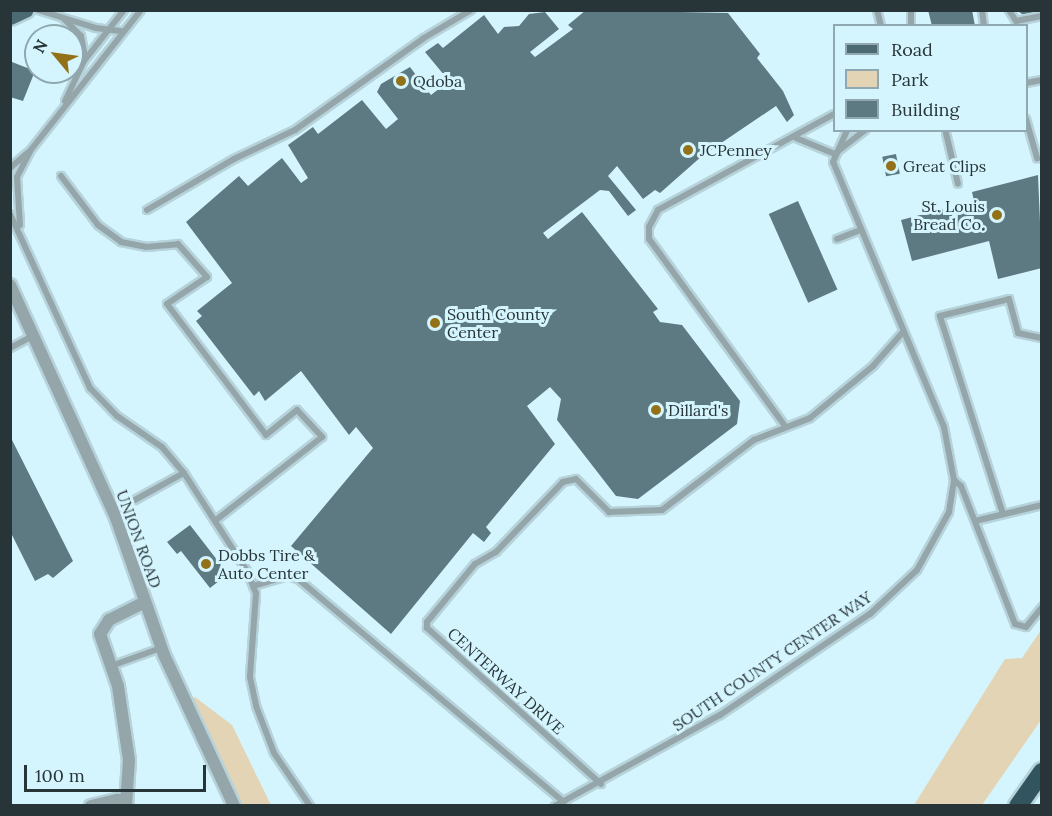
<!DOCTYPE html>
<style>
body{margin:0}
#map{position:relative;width:1052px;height:816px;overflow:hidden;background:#d5f5fe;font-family:Lora,serif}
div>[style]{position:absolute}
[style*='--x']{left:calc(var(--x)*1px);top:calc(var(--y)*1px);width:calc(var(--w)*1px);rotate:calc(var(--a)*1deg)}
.green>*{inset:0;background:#e2d4b5}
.building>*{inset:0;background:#5d7a82;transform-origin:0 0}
.roads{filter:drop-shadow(2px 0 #b6d2da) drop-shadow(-2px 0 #b6d2da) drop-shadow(0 2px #b6d2da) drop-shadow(0 -2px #b6d2da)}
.lane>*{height:6px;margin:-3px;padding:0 3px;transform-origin:3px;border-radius:3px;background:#95a6aa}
.street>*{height:12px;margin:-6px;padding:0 6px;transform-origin:6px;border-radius:6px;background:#95a6aa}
.primary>*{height:15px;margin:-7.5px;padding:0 7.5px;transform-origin:7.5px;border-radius:7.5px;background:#4c6a72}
.highway>*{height:18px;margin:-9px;padding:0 9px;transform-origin:9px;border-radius:9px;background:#31545e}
.dots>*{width:16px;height:16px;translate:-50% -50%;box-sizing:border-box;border:3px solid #d5f5fe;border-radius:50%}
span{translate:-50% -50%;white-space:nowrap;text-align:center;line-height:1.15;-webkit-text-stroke:6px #d5f5fe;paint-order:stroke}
.poi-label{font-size:16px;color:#283538}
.left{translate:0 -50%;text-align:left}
.right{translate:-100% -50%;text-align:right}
.street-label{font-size:16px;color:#283538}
.frame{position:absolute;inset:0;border:12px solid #283538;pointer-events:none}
.legend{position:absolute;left:833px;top:24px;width:195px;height:108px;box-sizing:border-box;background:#d5f5fe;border:2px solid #90a8af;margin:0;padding:8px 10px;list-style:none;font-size:18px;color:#283538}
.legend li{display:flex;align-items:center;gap:12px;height:30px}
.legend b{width:30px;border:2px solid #90a8af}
.north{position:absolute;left:24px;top:24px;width:60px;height:60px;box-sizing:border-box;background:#d5f5fe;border:2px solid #90a8af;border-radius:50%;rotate:299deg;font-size:16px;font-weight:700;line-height:24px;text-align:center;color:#283538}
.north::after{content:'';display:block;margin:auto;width:21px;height:27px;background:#937118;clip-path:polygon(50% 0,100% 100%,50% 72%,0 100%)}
.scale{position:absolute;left:24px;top:765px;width:182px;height:27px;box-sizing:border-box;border:3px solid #283538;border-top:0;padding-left:8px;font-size:18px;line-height:21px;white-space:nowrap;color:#283538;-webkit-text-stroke:4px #d5f5fe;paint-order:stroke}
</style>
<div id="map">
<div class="green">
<div style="clip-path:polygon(1041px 630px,1041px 720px,982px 805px,914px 805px,1005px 659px,1022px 658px)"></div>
<div style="clip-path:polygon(195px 697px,232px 725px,271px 805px,240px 805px,191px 699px)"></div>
</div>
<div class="building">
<div style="clip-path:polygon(586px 10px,728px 13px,760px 54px,757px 58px,783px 91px,794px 115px,787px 122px,776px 106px,702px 156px,660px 193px,655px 190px,643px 199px,617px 166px,608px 176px,636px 210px,628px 216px,609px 191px,600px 190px,543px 233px,548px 239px,582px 212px,658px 309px,653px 312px,660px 322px,682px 325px,740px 401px,737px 424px,638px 499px,616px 496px,557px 420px,561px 399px,550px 387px,527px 406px,555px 444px,486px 527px,491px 533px,484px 542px,473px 533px,391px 634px,291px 546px,373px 448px,356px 427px,349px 435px,301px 371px,265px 401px,259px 391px,254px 396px,196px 321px,202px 316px,197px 311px,232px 283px,186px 222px,239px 176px,248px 186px,282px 158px,301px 183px,308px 178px,288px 145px,313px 127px,318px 134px,362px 100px,386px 129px,398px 119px,377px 92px,381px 84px,410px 67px,431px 95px,449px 81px,425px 52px,438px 43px,443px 48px,484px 15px,498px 34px,504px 27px,519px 26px,529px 14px,545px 12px,559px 29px,530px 52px,535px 57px,573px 29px,568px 25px)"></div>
<div style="clip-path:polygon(928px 10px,972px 10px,975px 26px,932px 26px)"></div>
<div style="clip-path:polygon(1016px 10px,1042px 10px,1042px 13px,1025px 16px)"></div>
<div style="clip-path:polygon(12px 62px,35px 71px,23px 101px,10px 97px)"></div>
<div style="left:896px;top:154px;width:20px;height:14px;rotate:79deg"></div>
<div style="clip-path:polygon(1038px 175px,1042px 268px,998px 279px,989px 241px,912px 261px,901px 220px,974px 201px,972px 192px)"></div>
<div style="left:798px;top:201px;width:97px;height:32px;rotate:66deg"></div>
<div style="clip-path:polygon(10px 436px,73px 561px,53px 578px,48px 574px,35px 581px,10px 531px)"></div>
<div style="clip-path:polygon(190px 525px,228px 574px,210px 588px,181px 551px,177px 554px,167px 542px)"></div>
</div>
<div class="roads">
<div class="lane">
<div style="--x:38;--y:10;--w:61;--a:17.2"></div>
<div style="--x:96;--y:28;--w:26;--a:7"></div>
<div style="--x:877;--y:10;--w:16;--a:76"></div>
<div style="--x:911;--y:10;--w:16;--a:90"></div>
<div style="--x:982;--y:10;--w:16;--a:83"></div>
<div style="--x:1009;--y:10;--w:13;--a:58"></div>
<div style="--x:1016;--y:21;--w:26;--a:-11"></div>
<div style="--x:64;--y:19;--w:24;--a:45"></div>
<div style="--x:81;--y:36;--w:21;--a:79"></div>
<div style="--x:1026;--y:83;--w:16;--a:-11"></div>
<div style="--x:65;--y:101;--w:44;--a:-64.6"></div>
<div style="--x:84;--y:61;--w:65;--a:-51.9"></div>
<div style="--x:1026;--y:119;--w:41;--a:74.2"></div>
<div style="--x:946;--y:133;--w:52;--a:76.8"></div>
<div style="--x:796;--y:138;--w:42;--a:22.3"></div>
<div style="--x:837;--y:152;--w:36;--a:-38"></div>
<div style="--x:10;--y:168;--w:23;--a:-41"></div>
<div style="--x:61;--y:176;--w:61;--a:52.9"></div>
<div style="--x:98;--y:225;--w:29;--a:36"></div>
<div style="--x:121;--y:242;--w:25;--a:11"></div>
<div style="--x:146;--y:247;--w:32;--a:-5"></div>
<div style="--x:178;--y:244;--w:44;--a:48.7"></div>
<div style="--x:207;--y:277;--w:48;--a:146"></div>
<div style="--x:167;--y:304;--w:164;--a:52.9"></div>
<div style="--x:266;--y:435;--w:40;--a:-39"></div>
<div style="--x:297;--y:410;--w:37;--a:47"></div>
<div style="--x:322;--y:437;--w:136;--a:141.9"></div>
<div style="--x:147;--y:210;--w:101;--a:-30.4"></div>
<div style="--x:234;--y:159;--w:68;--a:-25.4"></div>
<div style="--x:295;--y:130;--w:158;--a:-35.5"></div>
<div style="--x:424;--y:38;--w:55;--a:-30.8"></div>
<div style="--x:10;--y:214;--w:192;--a:65.3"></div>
<div style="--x:90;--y:388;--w:39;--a:46"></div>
<div style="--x:117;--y:416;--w:55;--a:34.6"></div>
<div style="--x:162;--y:447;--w:34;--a:50"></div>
<div style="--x:20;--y:225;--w:48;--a:-93.6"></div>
<div style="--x:17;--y:177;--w:29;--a:-63"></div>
<div style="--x:30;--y:151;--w:179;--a:-51.8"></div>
<div style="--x:837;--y:239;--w:25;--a:-21"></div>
<div style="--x:10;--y:348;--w:26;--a:-28"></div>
<div style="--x:785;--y:426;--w:231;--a:-126"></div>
<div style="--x:649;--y:239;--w:12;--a:-90"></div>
<div style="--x:649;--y:227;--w:19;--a:-62"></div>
<div style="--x:658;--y:210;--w:200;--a:-28.6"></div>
<div style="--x:954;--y:480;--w:9;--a:41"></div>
<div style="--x:961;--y:486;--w:148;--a:68.6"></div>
<div style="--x:1015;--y:624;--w:11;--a:15"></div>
<div style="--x:1026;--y:627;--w:26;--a:-51"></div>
<div style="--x:113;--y:512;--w:81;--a:-28.8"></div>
<div style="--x:184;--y:473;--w:117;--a:57.3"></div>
<div style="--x:247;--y:571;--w:24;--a:68"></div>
<div style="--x:256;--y:593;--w:84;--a:94.1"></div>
<div style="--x:250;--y:677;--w:30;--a:78"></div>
<div style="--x:256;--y:706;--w:50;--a:69"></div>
<div style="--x:274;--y:753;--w:64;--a:55.8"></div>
<div style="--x:1003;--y:514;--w:208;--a:-107.7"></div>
<div style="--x:940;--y:316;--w:71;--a:-13.8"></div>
<div style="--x:1009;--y:299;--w:35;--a:75"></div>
<div style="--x:1018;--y:333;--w:25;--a:12"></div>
<div style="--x:975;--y:521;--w:69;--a:-13.4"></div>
<div style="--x:253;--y:586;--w:35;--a:-16"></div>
<div style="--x:287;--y:576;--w:11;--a:15"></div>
<div style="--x:298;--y:579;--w:347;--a:40"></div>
<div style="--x:111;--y:666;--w:53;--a:-19.8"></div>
<div style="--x:601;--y:784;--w:234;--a:-138.1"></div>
<div style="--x:427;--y:628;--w:6;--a:-90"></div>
<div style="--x:427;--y:622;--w:75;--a:-50.4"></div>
<div style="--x:475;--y:564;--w:24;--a:-30"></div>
<div style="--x:496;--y:552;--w:97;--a:-46.3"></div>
<div style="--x:563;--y:482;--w:13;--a:-13"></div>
<div style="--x:576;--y:479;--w:47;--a:45"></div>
<div style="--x:609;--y:512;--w:53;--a:-2.2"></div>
<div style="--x:662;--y:510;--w:116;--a:-37.3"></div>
<div style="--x:754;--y:440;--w:60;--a:-21.4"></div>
<div style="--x:810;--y:418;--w:82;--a:-39.5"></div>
<div style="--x:873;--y:366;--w:45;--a:-48.6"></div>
<div style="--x:555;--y:806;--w:188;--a:-28.9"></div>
<div style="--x:720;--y:715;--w:181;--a:-34"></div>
<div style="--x:870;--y:614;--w:64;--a:-43.1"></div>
<div style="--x:917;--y:570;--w:66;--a:-61.1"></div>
<div style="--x:949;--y:512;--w:32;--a:-81"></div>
<div style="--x:954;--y:480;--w:54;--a:-100.7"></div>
<div style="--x:944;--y:427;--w:287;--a:-112.7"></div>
<div style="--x:833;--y:162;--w:35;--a:-66"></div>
</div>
<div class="street">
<div style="--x:10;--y:285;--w:256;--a:65.5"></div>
<div style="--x:116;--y:518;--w:145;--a:70.7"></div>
<div style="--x:164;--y:655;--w:166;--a:65.1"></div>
<div style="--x:126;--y:805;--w:45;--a:-86.2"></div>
<div style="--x:129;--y:760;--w:75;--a:-98.5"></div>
<div style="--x:118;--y:686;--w:55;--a:-109.1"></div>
<div style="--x:100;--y:634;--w:17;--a:-57"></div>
<div style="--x:109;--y:620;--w:40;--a:-26.6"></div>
<div style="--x:91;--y:806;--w:28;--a:-13"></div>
<div style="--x:118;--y:800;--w:11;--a:34"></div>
</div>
<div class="primary">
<div style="--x:10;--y:17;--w:17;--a:-25"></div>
</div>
<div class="highway">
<div style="--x:1018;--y:806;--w:42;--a:-54.8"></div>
</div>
</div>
<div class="dots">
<div style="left:401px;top:81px;background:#937118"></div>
<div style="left:688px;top:150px;background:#937118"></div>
<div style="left:891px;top:166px;background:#937118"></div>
<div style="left:997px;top:215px;background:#937118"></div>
<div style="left:435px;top:323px;background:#937118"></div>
<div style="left:656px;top:410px;background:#937118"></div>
<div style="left:206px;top:564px;background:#937118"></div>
</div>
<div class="poi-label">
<span class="left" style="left:413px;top:81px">Qdoba</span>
<span class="left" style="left:700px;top:150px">JCPenney</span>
<span class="left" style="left:903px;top:166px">Great Clips</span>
<span class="right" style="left:985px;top:215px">St. Louis<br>Bread Co.</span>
<span class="left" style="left:447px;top:323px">South County<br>Center</span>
<span class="left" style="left:668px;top:410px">Dillard's</span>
<span class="left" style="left:218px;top:564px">Dobbs Tire &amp;<br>Auto Center</span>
</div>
<div class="street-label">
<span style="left:139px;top:539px;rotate:70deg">UNION ROAD</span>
<span style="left:772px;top:661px;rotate:-34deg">SOUTH COUNTY CENTER WAY</span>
<span style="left:506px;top:681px;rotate:42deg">CENTERWAY DRIVE</span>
</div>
<div class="frame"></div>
<ul class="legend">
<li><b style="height:8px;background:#4c6a72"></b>Road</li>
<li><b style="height:16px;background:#e2d4b5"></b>Park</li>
<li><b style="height:16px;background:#5d7a82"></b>Building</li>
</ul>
<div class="north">N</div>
<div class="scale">100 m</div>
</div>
